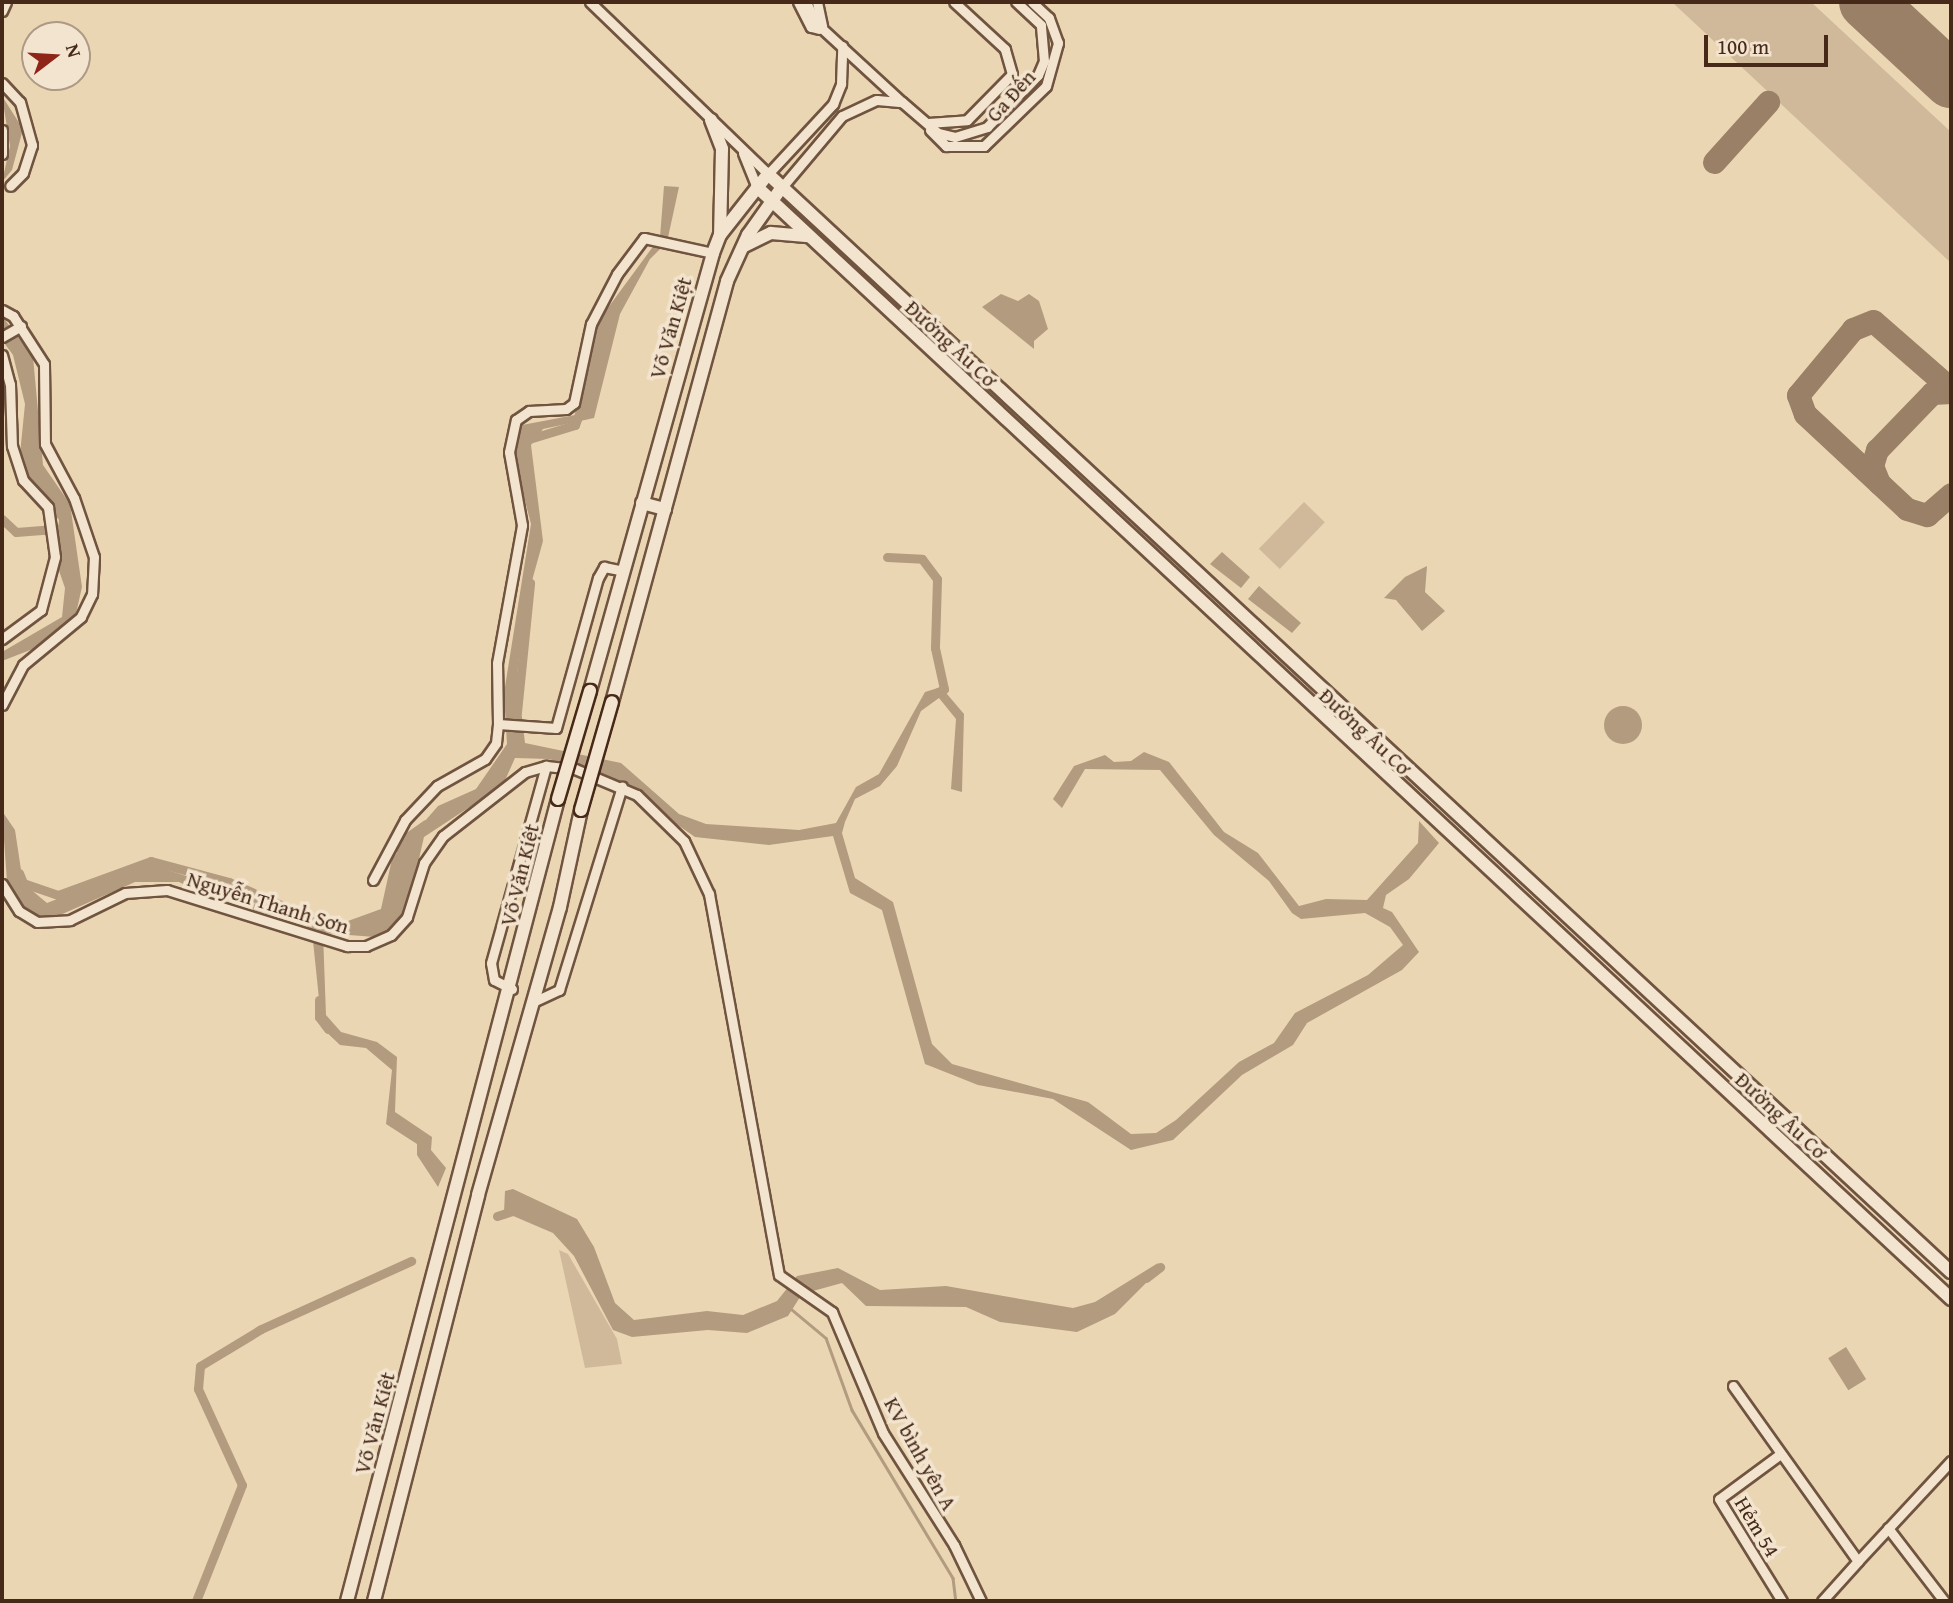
<!DOCTYPE html>
<meta charset="utf-8">
<style>
body{margin:0}
#map{position:relative;width:1953px;height:1603px;overflow:hidden;background:#ebd6b4;font-family:"Gentium Book Plus",serif}
div>[style]{position:absolute}
[style*='--x']{left:calc(var(--x)*1px);top:calc(var(--y)*1px);width:calc(var(--w)*1px);rotate:calc(var(--a)*1deg)}
.green>*{inset:0;background:#cfb99a;transform-origin:0 0}
.water>*{inset:0;background:#b39b7f;transform-origin:0 0}
.round{border-radius:50%}
.stream>*{height:2.5px;margin:-1.25px;padding:0 1.25px;transform-origin:1.25px;border-radius:1.25px;background:#b39b7f}
.canal>*{height:9px;margin:-4.5px;padding:0 4.5px;transform-origin:4.5px;border-radius:4.5px;background:#b39b7f}
.taxiway>*{height:23px;margin:-11.5px;padding:0 11.5px;transform-origin:11.5px;border-radius:11.5px;background:#998066}
.runway>*{height:56px;margin:-28px;padding:0 28px;transform-origin:28px;border-radius:28px;background:#998066}
.roads{filter:drop-shadow(2px 0 #705440) drop-shadow(-2px 0 #705440) drop-shadow(0 2px #705440) drop-shadow(0 -2px #705440)}
.minor>*{height:9px;margin:-4.5px;padding:0 4.5px;transform-origin:4.5px;border-radius:4.5px;background:#f2e4ce}
.tertiary>*{height:12px;margin:-6px;padding:0 6px;transform-origin:6px;border-radius:6px;background:#f2e4ce}
.secondary>*{height:12px;margin:-6px;padding:0 6px;transform-origin:6px;border-radius:6px;background:#f2e4ce}
.bridges{filter:drop-shadow(2px 0 #472919) drop-shadow(-2px 0 #472919) drop-shadow(0 2px #472919) drop-shadow(0 -2px #472919)}
.secondary-bridge>*{height:12px;margin:-6px;padding:0 6px;transform-origin:6px;border-radius:6px;background:#f2e4ce}
span{translate:-50% -50%;white-space:nowrap;text-align:center;line-height:1.15;-webkit-text-stroke:7px #f2e4ce;paint-order:stroke}
.street-label{font-size:21px;color:#472919}
.frame{position:absolute;inset:0;border:4px solid #472919;pointer-events:none}
.north{position:absolute;left:21px;top:21px;width:70px;height:70px;box-sizing:border-box;background:#f2e4ce;border:2px solid #ae9986;border-radius:50%;rotate:73deg;font-size:19px;font-weight:700;line-height:28px;text-align:center;color:#472919}
.north::after{content:'';display:block;margin:auto;width:24px;height:32px;background:#8f2418;clip-path:polygon(50% 0,100% 100%,50% 72%,0 100%)}
.scale{position:absolute;left:1704px;top:35px;width:124px;height:32px;box-sizing:border-box;border:4px solid #472919;border-top:0;padding-left:9px;font-size:21px;line-height:24px;white-space:nowrap;color:#472919;-webkit-text-stroke:5px #f2e4ce;paint-order:stroke}
</style>
<div id="map">
<div class="green">
<div style="clip-path:polygon(1672px 2px,1811px 2px,1951px 132px,1951px 263px)"></div>
<div style="left:1304px;top:502px;width:29px;height:65px;rotate:44deg"></div>
<div style="clip-path:polygon(559px 1250px,568px 1254px,617px 1339px,622px 1364px,585px 1368px)"></div>
</div>
<div class="water">
<div style="clip-path:polygon(2px 96px,23px 129px,12px 170px,2px 182px,10px 146px)"></div>
<div style="clip-path:polygon(664px 186px,679px 187px,667px 242px,650px 259px,620px 314px,594px 418px,543px 429px,531px 445px,543px 541px,525px 606px,517px 675px,525px 743px,621px 763px,679px 814px,706px 824px,799px 830px,836px 823px,856px 787px,879px 774px,925px 692px,941px 687px,964px 714px,962px 792px,951px 789px,956px 719px,939px 698px,921px 711px,897px 766px,880px 786px,855px 799px,845px 822px,842px 833px,855px 878px,893px 902px,932px 1044px,952px 1064px,1088px 1102px,1131px 1134px,1156px 1133px,1176px 1120px,1239px 1062px,1274px 1043px,1295px 1013px,1368px 975px,1403px 945px,1390px 927px,1365px 913px,1301px 919px,1292px 913px,1269px 881px,1214px 835px,1160px 770px,1085px 769px,1062px 808px,1053px 799px,1074px 766px,1105px 755px,1114px 762px,1131px 761px,1144px 752px,1169px 762px,1224px 832px,1258px 853px,1299px 906px,1326px 899px,1367px 900px,1418px 843px,1419px 821px,1439px 843px,1409px 879px,1386px 895px,1383px 908px,1392px 912px,1419px 952px,1402px 970px,1307px 1023px,1293px 1045px,1242px 1075px,1173px 1140px,1131px 1150px,1053px 1099px,978px 1085px,925px 1064px,882px 910px,850px 893px,833px 836px,769px 845px,695px 837px,613px 780px,549px 759px,515px 758px,503px 785px,424px 837px,407px 911px,391px 928px,375px 937px,323px 933px,326px 1015px,341px 1032px,377px 1042px,397px 1057px,395px 1112px,432px 1137px,431px 1150px,446px 1168px,438px 1187px,417px 1155px,417px 1144px,386px 1124px,392px 1070px,366px 1048px,340px 1045px,322px 1028px,313px 941px,305px 920px,255px 912px,245px 900px,208px 896px,179px 882px,135px 882px,51px 919px,26px 912px,8px 896px,2px 811px,15px 830px,23px 883px,47px 903px,129px 871px,140px 861px,337px 925px,381px 909px,392px 859px,438px 806px,476px 789px,507px 744px,504px 693px,531px 524px,514px 458px,522px 425px,575px 415px,599px 320px,660px 237px)"></div>
<div style="clip-path:polygon(1001px 294px,1018px 301px,1029px 294px,1039px 301px,1048px 329px,1034px 341px,1034px 349px,982px 307px)"></div>
<div style="clip-path:polygon(2px 316px,33px 357px,43px 465px,70px 504px,82px 587px,75px 618px,38px 647px,2px 661px,2px 652px,62px 617px,65px 588px,56px 562px,59px 520px,31px 481px,20px 454px,25px 404px,13px 355px,2px 340px)"></div>
<div style="clip-path:polygon(1222px 552px,1250px 577px,1241px 588px,1210px 564px)"></div>
<div style="clip-path:polygon(1427px 566px,1425px 592px,1445px 611px,1422px 631px,1396px 600px,1384px 598px,1405px 577px)"></div>
<div style="clip-path:polygon(1259px 586px,1301px 623px,1292px 633px,1248px 599px)"></div>
<div class="round" style="left:1604px;top:706px;width:38px;height:38px"></div>
<div style="clip-path:polygon(513px 1189px,577px 1219px,594px 1247px,615px 1303px,634px 1320px,707px 1311px,743px 1315px,777px 1301px,797px 1276px,838px 1268px,880px 1290px,946px 1286px,1073px 1308px,1095px 1302px,1158px 1263px,1151px 1278px,1115px 1314px,1077px 1332px,1000px 1322px,966px 1307px,866px 1306px,842px 1283px,802px 1294px,788px 1316px,747px 1333px,708px 1330px,632px 1337px,613px 1330px,574px 1256px,553px 1233px,504px 1212px,505px 1191px)"></div>
<div style="left:1846px;top:1347px;width:38px;height:21px;rotate:58deg"></div>
</div>
<div class="stream">
<div style="--x:790;--y:1308;--w:47;--a:39.8"></div>
<div style="--x:826;--y:1338;--w:77;--a:70.1"></div>
<div style="--x:852;--y:1410;--w:196;--a:59"></div>
<div style="--x:953;--y:1578;--w:23;--a:83"></div>
</div>
<div class="canal">
<div style="--x:529;--y:439;--w:48;--a:-16.9"></div>
<div style="--x:575;--y:425;--w:15;--a:-70"></div>
<div style="--x:2;--y:519;--w:19;--a:43"></div>
<div style="--x:16;--y:532;--w:52;--a:-4.4"></div>
<div style="--x:887;--y:557;--w:35;--a:3"></div>
<div style="--x:922;--y:559;--w:25;--a:53"></div>
<div style="--x:937;--y:579;--w:69;--a:91.7"></div>
<div style="--x:935;--y:648;--w:42;--a:77.6"></div>
<div style="--x:944;--y:689;--w:11;--a:153"></div>
<div style="--x:517;--y:712;--w:130;--a:-84.2"></div>
<div style="--x:400;--y:857;--w:17;--a:-80"></div>
<div style="--x:403;--y:840;--w:28;--a:-35"></div>
<div style="--x:19;--y:873;--w:11;--a:68"></div>
<div style="--x:23;--y:883;--w:37;--a:19"></div>
<div style="--x:58;--y:895;--w:99;--a:-20.1"></div>
<div style="--x:151;--y:861;--w:81;--a:15.1"></div>
<div style="--x:229;--y:882;--w:84;--a:23.8"></div>
<div style="--x:319;--y:1000;--w:17;--a:90"></div>
<div style="--x:319;--y:1017;--w:15;--a:53"></div>
<div style="--x:497;--y:1216;--w:19;--a:-18"></div>
<div style="--x:1146;--y:1278;--w:18;--a:-38"></div>
<div style="--x:196;--y:1601;--w:125;--a:-68.4"></div>
<div style="--x:242;--y:1485;--w:106;--a:-114.6"></div>
<div style="--x:198;--y:1389;--w:23;--a:-85"></div>
<div style="--x:200;--y:1366;--w:71;--a:-31.2"></div>
<div style="--x:261;--y:1329;--w:165;--a:-24.4"></div>
</div>
<div class="taxiway">
<div style="--x:1714;--y:162;--w:81;--a:-48"></div>
<div style="--x:1951;--y:389;--w:103;--a:-138.9"></div>
<div style="--x:1873;--y:321;--w:22;--a:158"></div>
<div style="--x:1853;--y:329;--w:86;--a:129.8"></div>
<div style="--x:1798;--y:395;--w:20;--a:70"></div>
<div style="--x:1805;--y:414;--w:139;--a:43"></div>
<div style="--x:1907;--y:509;--w:21;--a:17"></div>
<div style="--x:1927;--y:515;--w:32;--a:-41"></div>
<div style="--x:1879;--y:483;--w:18;--a:-112"></div>
<div style="--x:1872;--y:466;--w:17;--a:-73"></div>
<div style="--x:1877;--y:450;--w:79;--a:-46"></div>
<div style="--x:1932;--y:393;--w:19;--a:-3"></div>
</div>
<div class="runway">
<div style="--x:1867;--y:2;--w:115;--a:42.9"></div>
</div>
<div class="roads">
<div class="minor">
<div style="--x:590;--y:2;--w:248;--a:44"></div>
<div style="--x:768;--y:174;--w:96;--a:-47.1"></div>
<div style="--x:833;--y:104;--w:22;--a:-68"></div>
<div style="--x:841;--y:84;--w:38;--a:-88"></div>
<div style="--x:798;--y:2;--w:28;--a:63"></div>
<div style="--x:811;--y:27;--w:8;--a:14"></div>
<div style="--x:806;--y:2;--w:23;--a:65"></div>
<div style="--x:816;--y:23;--w:117;--a:42.6"></div>
<div style="--x:902;--y:102;--w:48;--a:40.7"></div>
<div style="--x:938;--y:133;--w:17;--a:13"></div>
<div style="--x:955;--y:137;--w:34;--a:-17"></div>
<div style="--x:987;--y:127;--w:73;--a:-45.6"></div>
<div style="--x:1038;--y:75;--w:15;--a:-67"></div>
<div style="--x:1044;--y:61;--w:36;--a:-95"></div>
<div style="--x:1041;--y:25;--w:34;--a:-137"></div>
<div style="--x:817;--y:2;--w:25;--a:78"></div>
<div style="--x:2;--y:11;--w:10;--a:-66"></div>
<div style="--x:2;--y:83;--w:26;--a:47"></div>
<div style="--x:20;--y:102;--w:45;--a:74.4"></div>
<div style="--x:32;--y:145;--w:29;--a:108"></div>
<div style="--x:23;--y:173;--w:18;--a:135"></div>
<div style="--x:928;--y:123;--w:39;--a:-4"></div>
<div style="--x:967;--y:120;--w:64;--a:-45.6"></div>
<div style="--x:1012;--y:74;--w:26;--a:-106"></div>
<div style="--x:1005;--y:49;--w:69;--a:-137.3"></div>
<div style="--x:2;--y:130;--w:24;--a:90"></div>
<div style="--x:930;--y:130;--w:23;--a:45"></div>
<div style="--x:946;--y:146;--w:38;--a:0"></div>
<div style="--x:984;--y:146;--w:86;--a:-44.1"></div>
<div style="--x:1046;--y:86;--w:45;--a:-74.4"></div>
<div style="--x:1058;--y:43;--w:27;--a:-110"></div>
<div style="--x:1049;--y:18;--w:23;--a:-137"></div>
<div style="--x:743;--y:153;--w:37;--a:68"></div>
<div style="--x:782;--y:187;--w:93;--a:-49.8"></div>
<div style="--x:842;--y:116;--w:38;--a:-25"></div>
<div style="--x:877;--y:100;--w:25;--a:5"></div>
<div style="--x:2;--y:310;--w:13;--a:29"></div>
<div style="--x:13;--y:316;--w:57;--a:57.1"></div>
<div style="--x:44;--y:364;--w:80;--a:89.3"></div>
<div style="--x:45;--y:444;--w:61;--a:61.8"></div>
<div style="--x:74;--y:498;--w:62;--a:71.3"></div>
<div style="--x:94;--y:557;--w:37;--a:93"></div>
<div style="--x:92;--y:594;--w:25;--a:116"></div>
<div style="--x:81;--y:617;--w:75;--a:140.4"></div>
<div style="--x:23;--y:665;--w:45;--a:117.7"></div>
<div style="--x:2;--y:337;--w:22;--a:-30"></div>
<div style="--x:2;--y:355;--w:30;--a:75"></div>
<div style="--x:10;--y:384;--w:62;--a:88.2"></div>
<div style="--x:12;--y:446;--w:36;--a:72"></div>
<div style="--x:23;--y:480;--w:37;--a:47"></div>
<div style="--x:48;--y:507;--w:50;--a:82"></div>
<div style="--x:55;--y:557;--w:55;--a:104.8"></div>
<div style="--x:41;--y:610;--w:49;--a:143.4"></div>
<div style="--x:498;--y:724;--w:61;--a:-90.9"></div>
<div style="--x:497;--y:663;--w:140;--a:-79.7"></div>
<div style="--x:522;--y:525;--w:74;--a:-100.1"></div>
<div style="--x:509;--y:452;--w:33;--a:-78"></div>
<div style="--x:516;--y:420;--w:16;--a:-35"></div>
<div style="--x:529;--y:411;--w:37;--a:-3"></div>
<div style="--x:566;--y:409;--w:10;--a:-37"></div>
<div style="--x:574;--y:403;--w:81;--a:-77.9"></div>
<div style="--x:591;--y:324;--w:56;--a:-62.5"></div>
<div style="--x:617;--y:274;--w:45;--a:-53.1"></div>
<div style="--x:644;--y:238;--w:71;--a:12.3"></div>
<div style="--x:373;--y:880;--w:68;--a:-61.9"></div>
<div style="--x:405;--y:820;--w:47;--a:-46.7"></div>
<div style="--x:437;--y:786;--w:55;--a:-29.4"></div>
<div style="--x:485;--y:759;--w:19;--a:-55"></div>
<div style="--x:496;--y:743;--w:19;--a:-84"></div>
<div style="--x:498;--y:724;--w:58;--a:3.9"></div>
<div style="--x:556;--y:728;--w:156;--a:-74.4"></div>
<div style="--x:598;--y:578;--w:13;--a:-61"></div>
<div style="--x:604;--y:567;--w:20;--a:11"></div>
<div style="--x:2;--y:884;--w:32;--a:58"></div>
<div style="--x:19;--y:911;--w:21;--a:31"></div>
<div style="--x:37;--y:922;--w:33;--a:-3"></div>
<div style="--x:70;--y:920;--w:61;--a:-26.1"></div>
<div style="--x:125;--y:893;--w:42;--a:-4.1"></div>
<div style="--x:167;--y:890;--w:189;--a:17.3"></div>
<div style="--x:347;--y:946;--w:19;--a:0"></div>
<div style="--x:366;--y:946;--w:27;--a:-24"></div>
<div style="--x:391;--y:935;--w:24;--a:-48"></div>
<div style="--x:407;--y:917;--w:57;--a:-72.5"></div>
<div style="--x:424;--y:863;--w:33;--a:-55"></div>
<div style="--x:443;--y:836;--w:104;--a:-38"></div>
<div style="--x:525;--y:772;--w:22;--a:-16"></div>
<div style="--x:546;--y:766;--w:29;--a:6"></div>
<div style="--x:575;--y:769;--w:67;--a:22.8"></div>
<div style="--x:637;--y:795;--w:66;--a:44.4"></div>
<div style="--x:684;--y:841;--w:59;--a:64.7"></div>
<div style="--x:709;--y:894;--w:387;--a:79.6"></div>
<div style="--x:779;--y:1275;--w:65;--a:34.9"></div>
<div style="--x:832;--y:1312;--w:131;--a:67.1"></div>
<div style="--x:883;--y:1433;--w:133;--a:57.6"></div>
<div style="--x:954;--y:1545;--w:62;--a:64.3"></div>
<div style="--x:512;--y:989;--w:20;--a:-153"></div>
<div style="--x:494;--y:980;--w:17;--a:-100"></div>
<div style="--x:491;--y:963;--w:205;--a:-74.4"></div>
<div style="--x:533;--y:1002;--w:29;--a:-25"></div>
<div style="--x:559;--y:990;--w:213;--a:-72.8"></div>
<div style="--x:1733;--y:1386;--w:215;--a:54.5"></div>
<div style="--x:1858;--y:1561;--w:137;--a:-47.1"></div>
<div style="--x:1779;--y:1455;--w:74;--a:143.7"></div>
<div style="--x:1719;--y:1499;--w:120;--a:58.3"></div>
<div style="--x:1888;--y:1528;--w:92;--a:52.5"></div>
<div style="--x:1822;--y:1601;--w:54;--a:-48"></div>
</div>
<div class="tertiary">
<div style="--x:768;--y:174;--w:1614;--a:42.87"></div>
<div style="--x:757;--y:187;--w:1632;--a:42.96"></div>
<div style="--x:642;--y:503;--w:24;--a:15"></div>
</div>
<div class="secondary">
<div style="--x:711;--y:120;--w:31;--a:69"></div>
<div style="--x:722;--y:149;--w:86;--a:91.3"></div>
<div style="--x:744;--y:246;--w:30;--a:-26"></div>
<div style="--x:771;--y:233;--w:38;--a:5"></div>
<div style="--x:590;--y:691;--w:455;--a:-74.3"></div>
<div style="--x:713;--y:253;--w:19;--a:-69"></div>
<div style="--x:720;--y:235;--w:78;--a:-51.8"></div>
<div style="--x:612;--y:702;--w:436;--a:-74.7"></div>
<div style="--x:727;--y:281;--w:51;--a:-65.5"></div>
<div style="--x:748;--y:235;--w:59;--a:-54.7"></div>
<div style="--x:347;--y:1601;--w:829;--a:-75.26"></div>
<div style="--x:374;--y:1601;--w:419;--a:-75.6"></div>
<div style="--x:478;--y:1195;--w:299;--a:-74.1"></div>
<div style="--x:560;--y:907;--w:99;--a:-77.8"></div>
</div>
</div>
<div class="bridges">
<div class="secondary-bridge">
<div style="--x:558;--y:799;--w:113;--a:-73.5"></div>
<div style="--x:581;--y:810;--w:112;--a:-74"></div>
</div>
</div>
<div class="street-label">
<span style="left:1011px;top:96px;rotate:-48deg">Ga Đến</span>
<span style="left:671px;top:328px;rotate:-74deg">Võ Văn Kiệt</span>
<span style="left:951px;top:344px;rotate:43deg">Đường Âu Cơ</span>
<span style="left:1365px;top:732px;rotate:43deg">Đường Âu Cơ</span>
<span style="left:520px;top:875px;rotate:-76deg">Võ Văn Kiệt</span>
<span style="left:268px;top:903px;rotate:17deg">Nguyễn Thanh Sơn</span>
<span style="left:1781px;top:1116px;rotate:43deg">Đường Âu Cơ</span>
<span style="left:375px;top:1423px;rotate:-75deg">Võ Văn Kiệt</span>
<span style="left:920px;top:1454px;rotate:61deg">KV bình yên A</span>
<span style="left:1757px;top:1527px;rotate:59deg">Hẻm 54</span>
</div>
<div class="frame"></div>
<div class="north">N</div>
<div class="scale">100 m</div>
</div>
